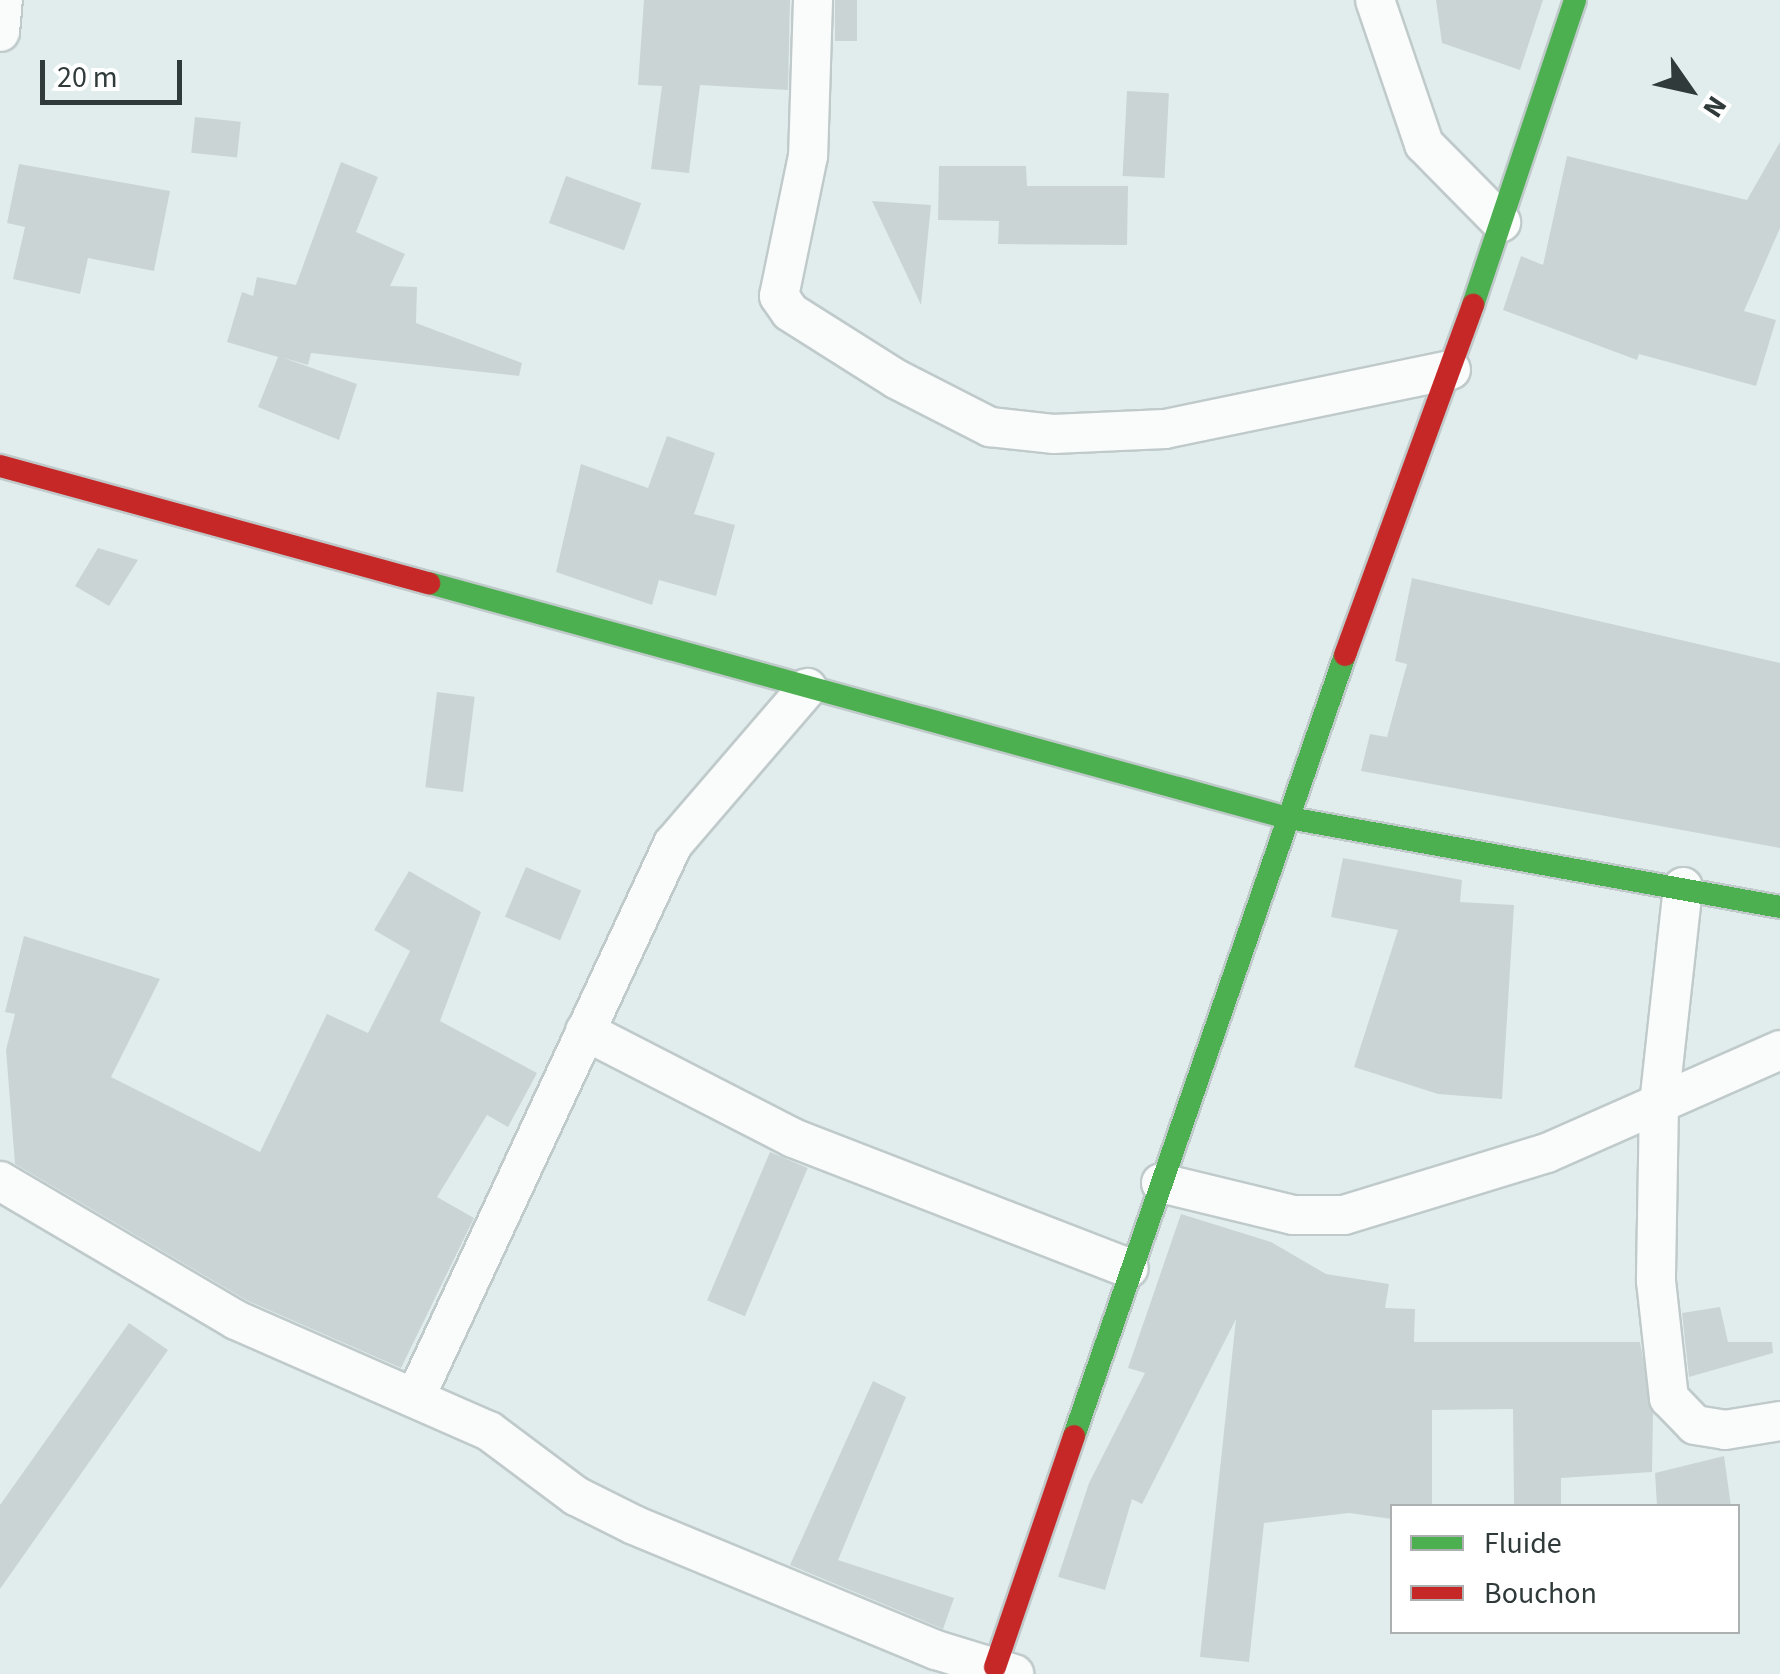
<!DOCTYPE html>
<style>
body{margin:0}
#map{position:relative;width:1780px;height:1674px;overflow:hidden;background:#e1eded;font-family:"Source Sans 3",sans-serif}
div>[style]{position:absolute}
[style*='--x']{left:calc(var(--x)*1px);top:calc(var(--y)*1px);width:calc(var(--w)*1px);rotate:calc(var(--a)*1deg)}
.building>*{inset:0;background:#cad4d5;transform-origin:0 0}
.roads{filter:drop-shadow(2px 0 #c0caca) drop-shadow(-2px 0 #c0caca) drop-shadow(0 2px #c0caca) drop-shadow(0 -2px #c0caca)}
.street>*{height:38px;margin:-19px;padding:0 19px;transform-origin:19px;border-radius:19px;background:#fafcfc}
.fast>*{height:22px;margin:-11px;padding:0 11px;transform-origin:11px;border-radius:11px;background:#4caf50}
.jam>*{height:22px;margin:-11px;padding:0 11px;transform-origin:11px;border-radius:11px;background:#c62828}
span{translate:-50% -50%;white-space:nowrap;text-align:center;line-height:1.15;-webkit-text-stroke:9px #fff;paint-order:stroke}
.legend{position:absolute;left:1390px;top:1504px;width:350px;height:130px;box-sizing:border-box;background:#fff;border:2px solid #acb0b0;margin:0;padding:12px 18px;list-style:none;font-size:30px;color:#303a3a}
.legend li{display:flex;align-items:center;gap:20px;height:50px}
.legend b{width:50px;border:2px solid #acb0b0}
.north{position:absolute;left:1640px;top:40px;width:100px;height:100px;-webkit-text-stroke:8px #fff;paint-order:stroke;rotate:124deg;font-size:28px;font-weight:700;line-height:40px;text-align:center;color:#303a3a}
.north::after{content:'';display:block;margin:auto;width:35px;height:45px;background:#303a3a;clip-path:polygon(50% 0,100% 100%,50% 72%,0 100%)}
.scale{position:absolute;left:40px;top:60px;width:142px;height:45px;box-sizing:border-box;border:5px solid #303a3a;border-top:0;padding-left:12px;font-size:30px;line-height:35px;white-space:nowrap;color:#303a3a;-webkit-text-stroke:8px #fff;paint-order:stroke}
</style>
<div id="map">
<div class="building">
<div style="clip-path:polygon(644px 0,790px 0,788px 90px,700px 85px,689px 173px,651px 169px,662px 86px,638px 85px)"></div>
<div style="left:835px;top:0;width:22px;height:41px"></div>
<div style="clip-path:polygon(1436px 0,1543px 0,1520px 70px,1442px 43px)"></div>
<div style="left:1127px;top:91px;width:42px;height:85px;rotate:3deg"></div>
<div style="left:195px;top:117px;width:46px;height:36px;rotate:6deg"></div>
<div style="clip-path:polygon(1780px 142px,1780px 228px,1744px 311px,1776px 320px,1756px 386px,1639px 354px,1637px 360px,1503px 310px,1521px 256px,1543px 265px,1567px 156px,1747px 200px)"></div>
<div style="clip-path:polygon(341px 162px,378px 177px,356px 232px,405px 254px,390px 286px,417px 287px,416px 323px,522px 363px,519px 376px,311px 353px,308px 365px,281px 357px,357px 384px,339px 440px,258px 407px,278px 357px,227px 342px,242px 292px,253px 296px,257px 277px,296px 285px)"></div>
<div style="clip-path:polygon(19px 164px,170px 191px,154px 271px,88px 258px,80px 294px,13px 279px,25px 227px,7px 223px)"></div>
<div style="clip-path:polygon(939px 166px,1026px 166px,1027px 186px,1128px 186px,1127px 245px,998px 244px,999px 221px,938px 220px)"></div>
<div style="left:566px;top:176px;width:80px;height:50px;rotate:20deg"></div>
<div style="clip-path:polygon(872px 201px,931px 205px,921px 305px)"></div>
<div style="clip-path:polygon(667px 436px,715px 453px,694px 514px,735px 525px,716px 596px,659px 580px,652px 605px,556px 572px,581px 464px,648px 488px)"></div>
<div style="clip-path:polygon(98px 548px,138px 560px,109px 606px,75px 586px)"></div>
<div style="clip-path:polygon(1412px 578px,1780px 663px,1780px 848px,1361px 771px,1370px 734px,1387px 737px,1407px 664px,1395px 661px)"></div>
<div style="left:437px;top:692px;width:38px;height:96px;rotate:7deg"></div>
<div style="clip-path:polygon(1343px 858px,1462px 880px,1460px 902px,1514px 905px,1502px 1099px,1438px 1094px,1354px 1067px,1398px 930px,1331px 917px)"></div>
<div style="left:526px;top:867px;width:60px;height:54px;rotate:23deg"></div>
<div style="clip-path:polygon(409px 871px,481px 912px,440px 1021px,537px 1073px,508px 1127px,487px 1115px,437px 1197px,474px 1218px,401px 1368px,246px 1300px,15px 1164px,6px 1050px,15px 1014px,5px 1012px,24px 936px,160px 979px,111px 1077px,260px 1152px,327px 1014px,368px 1033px,410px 951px,374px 930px)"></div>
<div style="left:770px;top:1152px;width:41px;height:161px;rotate:23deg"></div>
<div style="clip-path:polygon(1181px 1214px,1271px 1242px,1326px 1274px,1389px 1284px,1385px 1308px,1415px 1309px,1414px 1342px,1640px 1342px,1653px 1414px,1652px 1472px,1561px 1478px,1561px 1506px,1514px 1506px,1513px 1409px,1432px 1410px,1432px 1506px,1392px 1506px,1392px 1519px,1349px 1513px,1264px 1523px,1249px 1662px,1200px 1657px,1236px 1319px,1142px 1504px,1132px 1499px,1105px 1590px,1058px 1577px,1089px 1483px,1145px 1373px,1128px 1368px)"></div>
<div style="clip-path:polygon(1720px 1307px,1728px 1342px,1772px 1342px,1773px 1353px,1689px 1377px,1682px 1313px)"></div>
<div style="clip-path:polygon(129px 1323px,168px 1350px,0 1589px,0 1505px)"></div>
<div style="clip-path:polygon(873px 1381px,906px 1397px,838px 1560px,954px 1598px,943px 1629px,790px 1565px)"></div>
<div style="clip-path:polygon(1724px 1456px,1731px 1506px,1657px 1506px,1655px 1473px)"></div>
</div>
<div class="roads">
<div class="street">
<div style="--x:813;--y:0;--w:156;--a:91.8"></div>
<div style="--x:808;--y:156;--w:143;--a:101.7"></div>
<div style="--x:779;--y:296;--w:19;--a:55"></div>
<div style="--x:790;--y:312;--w:125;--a:32.3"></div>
<div style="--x:896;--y:379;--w:106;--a:27.1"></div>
<div style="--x:990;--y:427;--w:63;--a:6.3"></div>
<div style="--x:1053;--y:434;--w:112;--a:-2.6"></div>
<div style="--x:1165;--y:429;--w:292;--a:-11.7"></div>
<div style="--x:1375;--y:0;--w:152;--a:71.2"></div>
<div style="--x:1424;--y:144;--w:110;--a:45.4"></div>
<div style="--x:0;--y:32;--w:32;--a:-85"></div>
<div style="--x:1683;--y:887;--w:217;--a:96.3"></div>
<div style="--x:1659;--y:1103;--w:178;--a:91"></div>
<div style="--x:1656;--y:1281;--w:118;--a:83.7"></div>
<div style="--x:1669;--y:1398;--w:37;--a:46"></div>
<div style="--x:1695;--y:1425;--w:30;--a:9"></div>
<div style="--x:1725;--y:1430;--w:56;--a:-9.3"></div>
<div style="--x:585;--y:1031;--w:234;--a:27.2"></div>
<div style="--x:793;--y:1138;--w:360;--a:21.2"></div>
<div style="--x:0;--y:1181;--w:274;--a:30.5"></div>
<div style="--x:236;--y:1320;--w:276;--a:23.7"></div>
<div style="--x:489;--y:1431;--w:109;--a:36.8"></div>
<div style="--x:576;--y:1496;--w:65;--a:26.6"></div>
<div style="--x:634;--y:1525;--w:327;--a:22.5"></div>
<div style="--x:936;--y:1650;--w:82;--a:17.1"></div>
<div style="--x:1161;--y:1183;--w:136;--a:13.6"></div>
<div style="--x:1293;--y:1215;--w:51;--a:0"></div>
<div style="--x:1344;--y:1215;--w:212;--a:-17"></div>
<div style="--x:1547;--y:1153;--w:255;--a:-23.8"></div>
<div style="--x:415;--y:1398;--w:611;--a:-65.03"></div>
<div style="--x:673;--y:844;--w:206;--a:-49.3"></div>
</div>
<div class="fast">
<div style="--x:1473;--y:305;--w:322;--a:-71.5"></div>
<div style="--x:429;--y:583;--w:886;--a:15.31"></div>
<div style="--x:1284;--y:817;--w:504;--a:10.28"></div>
<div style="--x:1074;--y:1436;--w:827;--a:-70.86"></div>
</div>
<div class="jam">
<div style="--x:0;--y:466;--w:445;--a:15.3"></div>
<div style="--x:1345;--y:655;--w:373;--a:-69.9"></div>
<div style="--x:995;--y:1667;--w:244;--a:-71.1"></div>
</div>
</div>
<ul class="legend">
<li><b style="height:12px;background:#4caf50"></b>Fluide</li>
<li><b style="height:12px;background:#c62828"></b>Bouchon</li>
</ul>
<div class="north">N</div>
<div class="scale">20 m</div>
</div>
